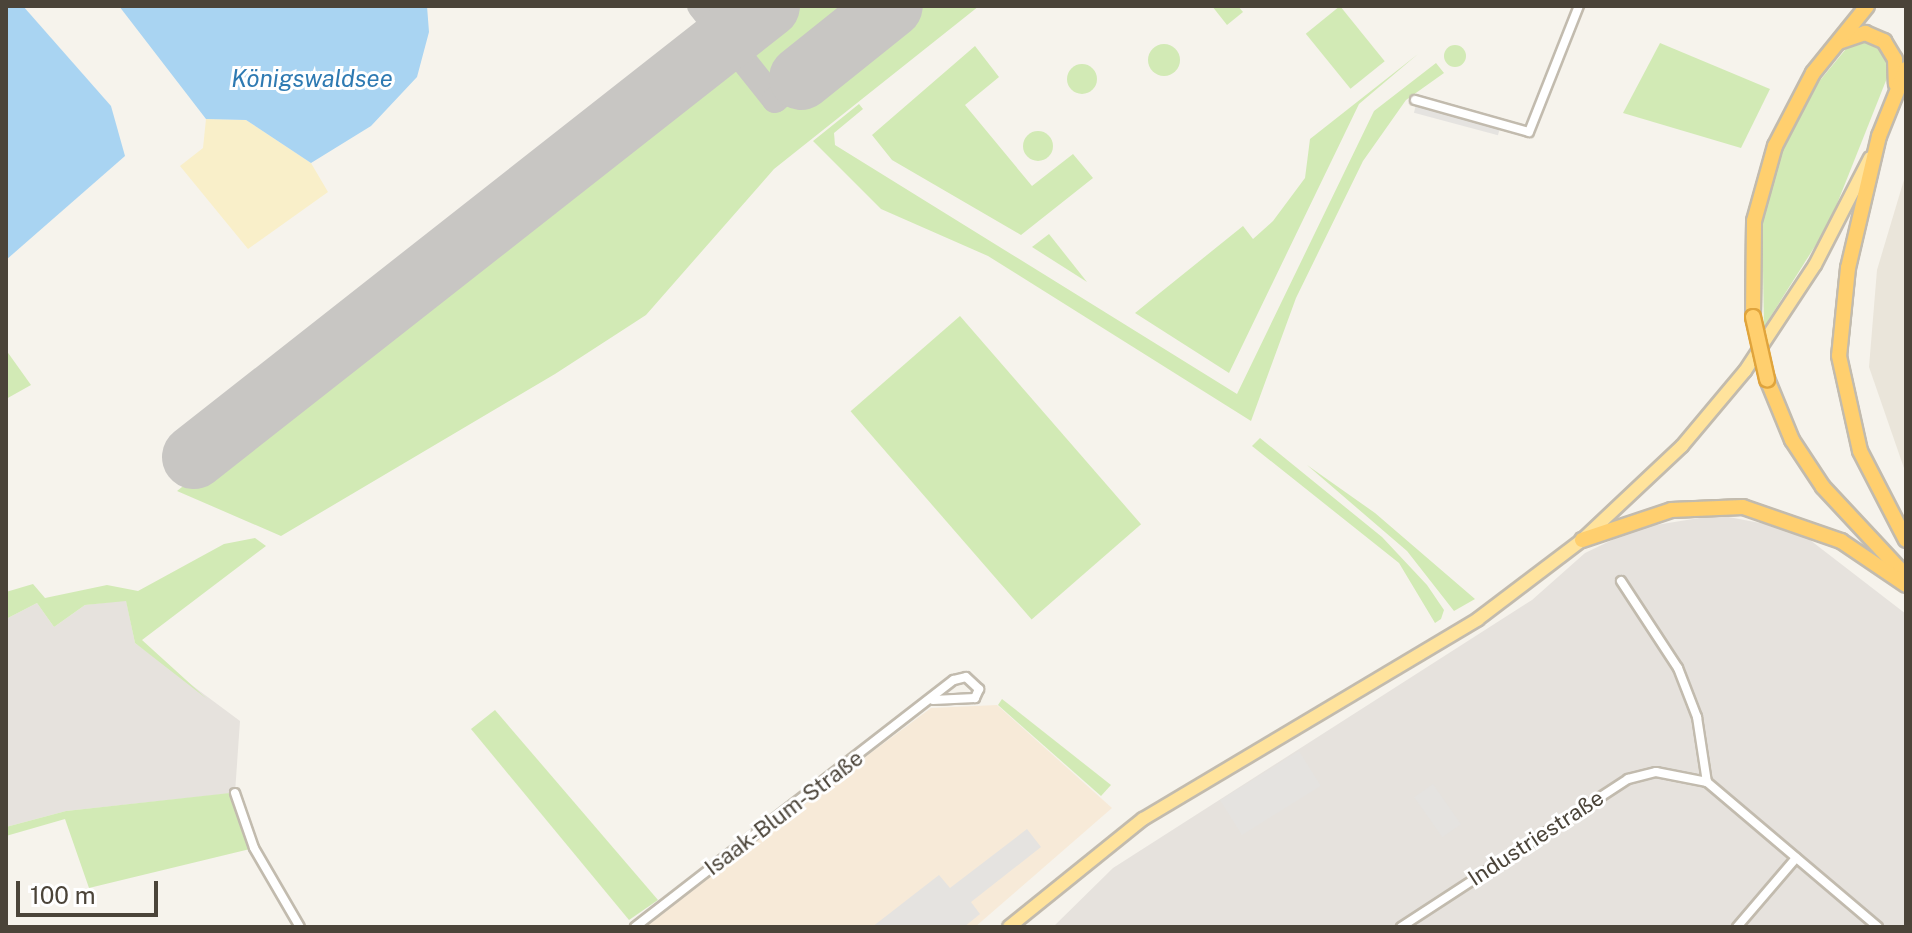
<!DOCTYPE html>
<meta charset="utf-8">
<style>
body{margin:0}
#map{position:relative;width:1912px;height:933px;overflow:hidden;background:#f6f3ec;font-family:"Public Sans",sans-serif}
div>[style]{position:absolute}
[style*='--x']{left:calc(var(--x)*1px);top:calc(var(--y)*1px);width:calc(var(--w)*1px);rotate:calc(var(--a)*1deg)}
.residential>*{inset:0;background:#eae5da}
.commercial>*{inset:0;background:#f7ead8}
.industrial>*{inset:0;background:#e6e2dd}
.green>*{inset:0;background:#d2eab5;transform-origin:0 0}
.round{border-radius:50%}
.sand>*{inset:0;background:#f9efc9}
.parking>*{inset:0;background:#e5e3e0;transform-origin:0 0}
.water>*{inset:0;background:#a9d4f2}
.taxiway>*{height:26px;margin:-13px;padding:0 13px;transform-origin:13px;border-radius:13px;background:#c8c6c3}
.runway>*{height:64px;margin:-32px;padding:0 32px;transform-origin:32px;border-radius:32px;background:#c8c6c3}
.roads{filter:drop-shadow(2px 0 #c2bbae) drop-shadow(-2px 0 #c2bbae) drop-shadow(0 2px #c2bbae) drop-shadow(0 -2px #c2bbae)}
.street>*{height:8px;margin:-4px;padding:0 4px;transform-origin:4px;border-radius:4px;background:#fff}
.primary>*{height:12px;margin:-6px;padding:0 6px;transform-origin:6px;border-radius:6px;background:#ffe39c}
.highway>*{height:14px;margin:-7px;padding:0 7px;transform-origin:7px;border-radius:7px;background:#ffcf6e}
.bridges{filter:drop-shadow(2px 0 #e0a43c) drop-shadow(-2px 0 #e0a43c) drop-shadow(0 2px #e0a43c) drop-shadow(0 -2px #e0a43c)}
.highway-bridge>*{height:14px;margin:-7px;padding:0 7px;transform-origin:7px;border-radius:7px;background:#ffcf6e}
span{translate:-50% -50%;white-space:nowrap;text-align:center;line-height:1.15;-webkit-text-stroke:6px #fff;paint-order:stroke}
.street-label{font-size:22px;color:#4b4439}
.water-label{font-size:24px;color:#2e7ab2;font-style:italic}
.frame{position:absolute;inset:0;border:8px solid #4b4439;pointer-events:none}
.scale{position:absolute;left:16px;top:881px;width:142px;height:36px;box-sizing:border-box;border:4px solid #4b4439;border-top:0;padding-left:10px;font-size:24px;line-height:28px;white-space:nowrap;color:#4b4439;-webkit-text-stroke:6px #fff;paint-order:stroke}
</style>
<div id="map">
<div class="residential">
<div style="clip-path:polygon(1906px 173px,1906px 474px,1869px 367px,1877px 270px)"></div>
</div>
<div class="commercial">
<div style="clip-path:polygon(997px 705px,1112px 808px,975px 927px,637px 927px,931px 708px)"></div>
</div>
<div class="industrial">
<div style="clip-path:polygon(1718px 515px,1797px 530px,1906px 614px,1906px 927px,1053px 927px,1113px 868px,1532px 600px,1585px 553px,1637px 528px)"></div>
<div style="clip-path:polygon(126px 600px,135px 643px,240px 721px,235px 793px,66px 811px,6px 827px,6px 619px,37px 603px,54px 627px,85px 605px)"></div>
</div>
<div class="green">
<div style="clip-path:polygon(788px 6px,979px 6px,774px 169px,646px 315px,555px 374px,281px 536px,177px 491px)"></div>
<div style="clip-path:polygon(1212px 6px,1238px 6px,1243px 12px,1227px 25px)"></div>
<div style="left:1340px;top:6px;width:71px;height:44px;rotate:51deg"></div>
<div style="clip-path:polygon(1855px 38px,1880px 43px,1891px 68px,1829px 224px,1764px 327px,1762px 211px,1776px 162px,1798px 107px)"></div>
<div style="clip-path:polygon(1660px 43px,1770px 89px,1741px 148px,1623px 113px)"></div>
<div class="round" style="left:1148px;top:44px;width:32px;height:32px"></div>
<div class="round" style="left:1444px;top:45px;width:22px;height:22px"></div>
<div style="clip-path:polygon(975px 46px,999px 77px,965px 105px,1032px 186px,1073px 154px,1093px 178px,1021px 235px,892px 160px,872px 135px)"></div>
<div style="clip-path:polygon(1418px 54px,1359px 104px,1229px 373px,1135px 313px,1243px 226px,1253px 239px,1273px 221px,1305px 178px,1310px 139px)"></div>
<div style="clip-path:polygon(1436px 63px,1444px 73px,1406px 100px,1363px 161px,1296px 298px,1251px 421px,988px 256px,881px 209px,813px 141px,859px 104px,863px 109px,834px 133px,835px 145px,1237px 394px,1374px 111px)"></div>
<div class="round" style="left:1067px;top:64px;width:30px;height:30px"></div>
<div class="round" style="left:1023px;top:131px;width:30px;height:30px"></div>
<div style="clip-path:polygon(1049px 234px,1087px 282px,1032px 247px)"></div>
<div style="left:960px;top:316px;width:276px;height:145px;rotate:49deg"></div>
<div style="clip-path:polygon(6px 350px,31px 385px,6px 399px)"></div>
<div style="clip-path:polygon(1260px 438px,1382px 537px,1427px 585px,1444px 610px,1441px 619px,1435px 623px,1399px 563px,1252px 446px)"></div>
<div style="clip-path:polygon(1307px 465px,1375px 513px,1475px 599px,1454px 611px,1407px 551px)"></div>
<div style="clip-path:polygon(255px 538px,266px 546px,142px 640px,207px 699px,135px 643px,126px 601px,85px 605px,54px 627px,37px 603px,6px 619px,6px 592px,33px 584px,45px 598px,107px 585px,138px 591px,224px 544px)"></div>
<div style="clip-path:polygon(1002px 699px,1111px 785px,1101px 796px,998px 705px)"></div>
<div style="clip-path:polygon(495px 710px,658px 900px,629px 920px,471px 729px)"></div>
<div style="clip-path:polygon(230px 793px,250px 849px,89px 888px,65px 819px,6px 836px,6px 827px,66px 811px)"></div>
</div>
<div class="sand">
<div style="clip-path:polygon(206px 119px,246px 120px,311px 163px,328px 192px,248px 249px,180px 166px,203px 148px)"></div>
</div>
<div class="parking">
<div style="left:1416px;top:105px;width:87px;height:8px;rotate:15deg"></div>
<div style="left:1299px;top:751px;width:41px;height:93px;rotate:58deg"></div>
<div style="left:1433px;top:784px;width:49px;height:23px;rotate:55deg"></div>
<div style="clip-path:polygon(1027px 829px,1041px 847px,971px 902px,980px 914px,964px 927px,872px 927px,939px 875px,950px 888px)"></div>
</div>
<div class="water">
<div style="clip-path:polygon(6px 6px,23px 6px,111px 106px,125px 156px,6px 260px)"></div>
<div style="clip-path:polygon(119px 6px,427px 6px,429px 32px,417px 77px,371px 126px,311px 163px,246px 120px,206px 119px)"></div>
</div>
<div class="taxiway">
<div style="--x:700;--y:6;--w:120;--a:51.4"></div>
<div style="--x:775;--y:100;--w:34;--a:-40"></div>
</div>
<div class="runway">
<div style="--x:801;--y:78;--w:115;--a:-38.7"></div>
<div style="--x:194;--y:457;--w:730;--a:-38.16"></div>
</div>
<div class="roads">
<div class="street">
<div style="--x:1415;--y:100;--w:118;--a:15.7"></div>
<div style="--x:1529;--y:132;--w:136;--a:-68.4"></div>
<div style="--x:1621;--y:581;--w:104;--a:56.8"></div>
<div style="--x:1678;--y:668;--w:53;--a:68.8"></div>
<div style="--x:1697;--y:717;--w:66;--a:81.3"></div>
<div style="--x:235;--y:793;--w:58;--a:70.9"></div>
<div style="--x:254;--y:848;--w:91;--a:59.8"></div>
<div style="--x:635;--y:927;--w:403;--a:-37.8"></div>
<div style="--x:954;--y:680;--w:12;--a:-14"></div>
<div style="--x:966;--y:677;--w:18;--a:43"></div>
<div style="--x:979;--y:689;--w:10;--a:114"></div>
<div style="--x:975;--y:698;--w:42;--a:177.3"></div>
<div style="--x:1401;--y:927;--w:271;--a:-33.1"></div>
<div style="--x:1628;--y:779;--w:29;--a:-14"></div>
<div style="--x:1656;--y:772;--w:52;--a:11.1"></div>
<div style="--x:1707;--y:782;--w:224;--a:40.3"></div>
<div style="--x:1737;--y:927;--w:91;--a:-49.5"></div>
</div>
<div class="primary">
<div style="--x:1009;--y:927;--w:172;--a:-38.9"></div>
<div style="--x:1143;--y:819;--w:390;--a:-30.8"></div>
<div style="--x:1478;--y:619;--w:131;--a:-37.2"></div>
<div style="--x:1582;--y:540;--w:137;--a:-43.2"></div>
<div style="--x:1682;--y:446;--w:98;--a:-50"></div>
<div style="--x:1745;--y:371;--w:127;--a:-56.6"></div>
<div style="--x:1815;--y:265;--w:120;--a:-62.8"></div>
</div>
<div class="highway">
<div style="--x:1839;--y:42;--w:28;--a:-19"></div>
<div style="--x:1865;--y:33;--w:21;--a:23"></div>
<div style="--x:1884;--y:41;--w:21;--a:59"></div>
<div style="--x:1895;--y:59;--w:25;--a:88"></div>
<div style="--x:1906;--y:69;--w:72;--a:111.9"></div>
<div style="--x:1879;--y:136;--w:136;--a:103.2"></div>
<div style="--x:1848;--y:268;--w:88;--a:95.8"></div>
<div style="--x:1839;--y:356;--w:97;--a:77.5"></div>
<div style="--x:1860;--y:451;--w:100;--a:62.7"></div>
<div style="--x:1753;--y:317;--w:96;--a:-89.4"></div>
<div style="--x:1754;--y:221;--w:78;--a:-74.4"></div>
<div style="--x:1775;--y:146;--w:82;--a:-62.5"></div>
<div style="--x:1813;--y:73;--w:86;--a:-51.1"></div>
<div style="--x:1767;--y:379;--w:66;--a:67.7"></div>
<div style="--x:1792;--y:440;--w:56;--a:56.6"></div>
<div style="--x:1823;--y:487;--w:122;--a:47"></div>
<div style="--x:1582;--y:540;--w:94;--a:-18.6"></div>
<div style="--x:1671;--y:510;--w:72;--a:-2.4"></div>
<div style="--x:1743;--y:507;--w:104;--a:19.1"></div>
<div style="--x:1841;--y:541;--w:78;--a:34.1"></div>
</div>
</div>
<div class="bridges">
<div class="highway-bridge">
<div style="--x:1753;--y:317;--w:64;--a:77.3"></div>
</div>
</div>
<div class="street-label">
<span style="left:784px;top:813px;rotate:-37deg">Isaak-Blum-Straße</span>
<span style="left:1536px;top:838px;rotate:-33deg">Industriestraße</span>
</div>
<div class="water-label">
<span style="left:312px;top:79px">Königswaldsee</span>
</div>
<div class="frame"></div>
<div class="scale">100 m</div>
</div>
